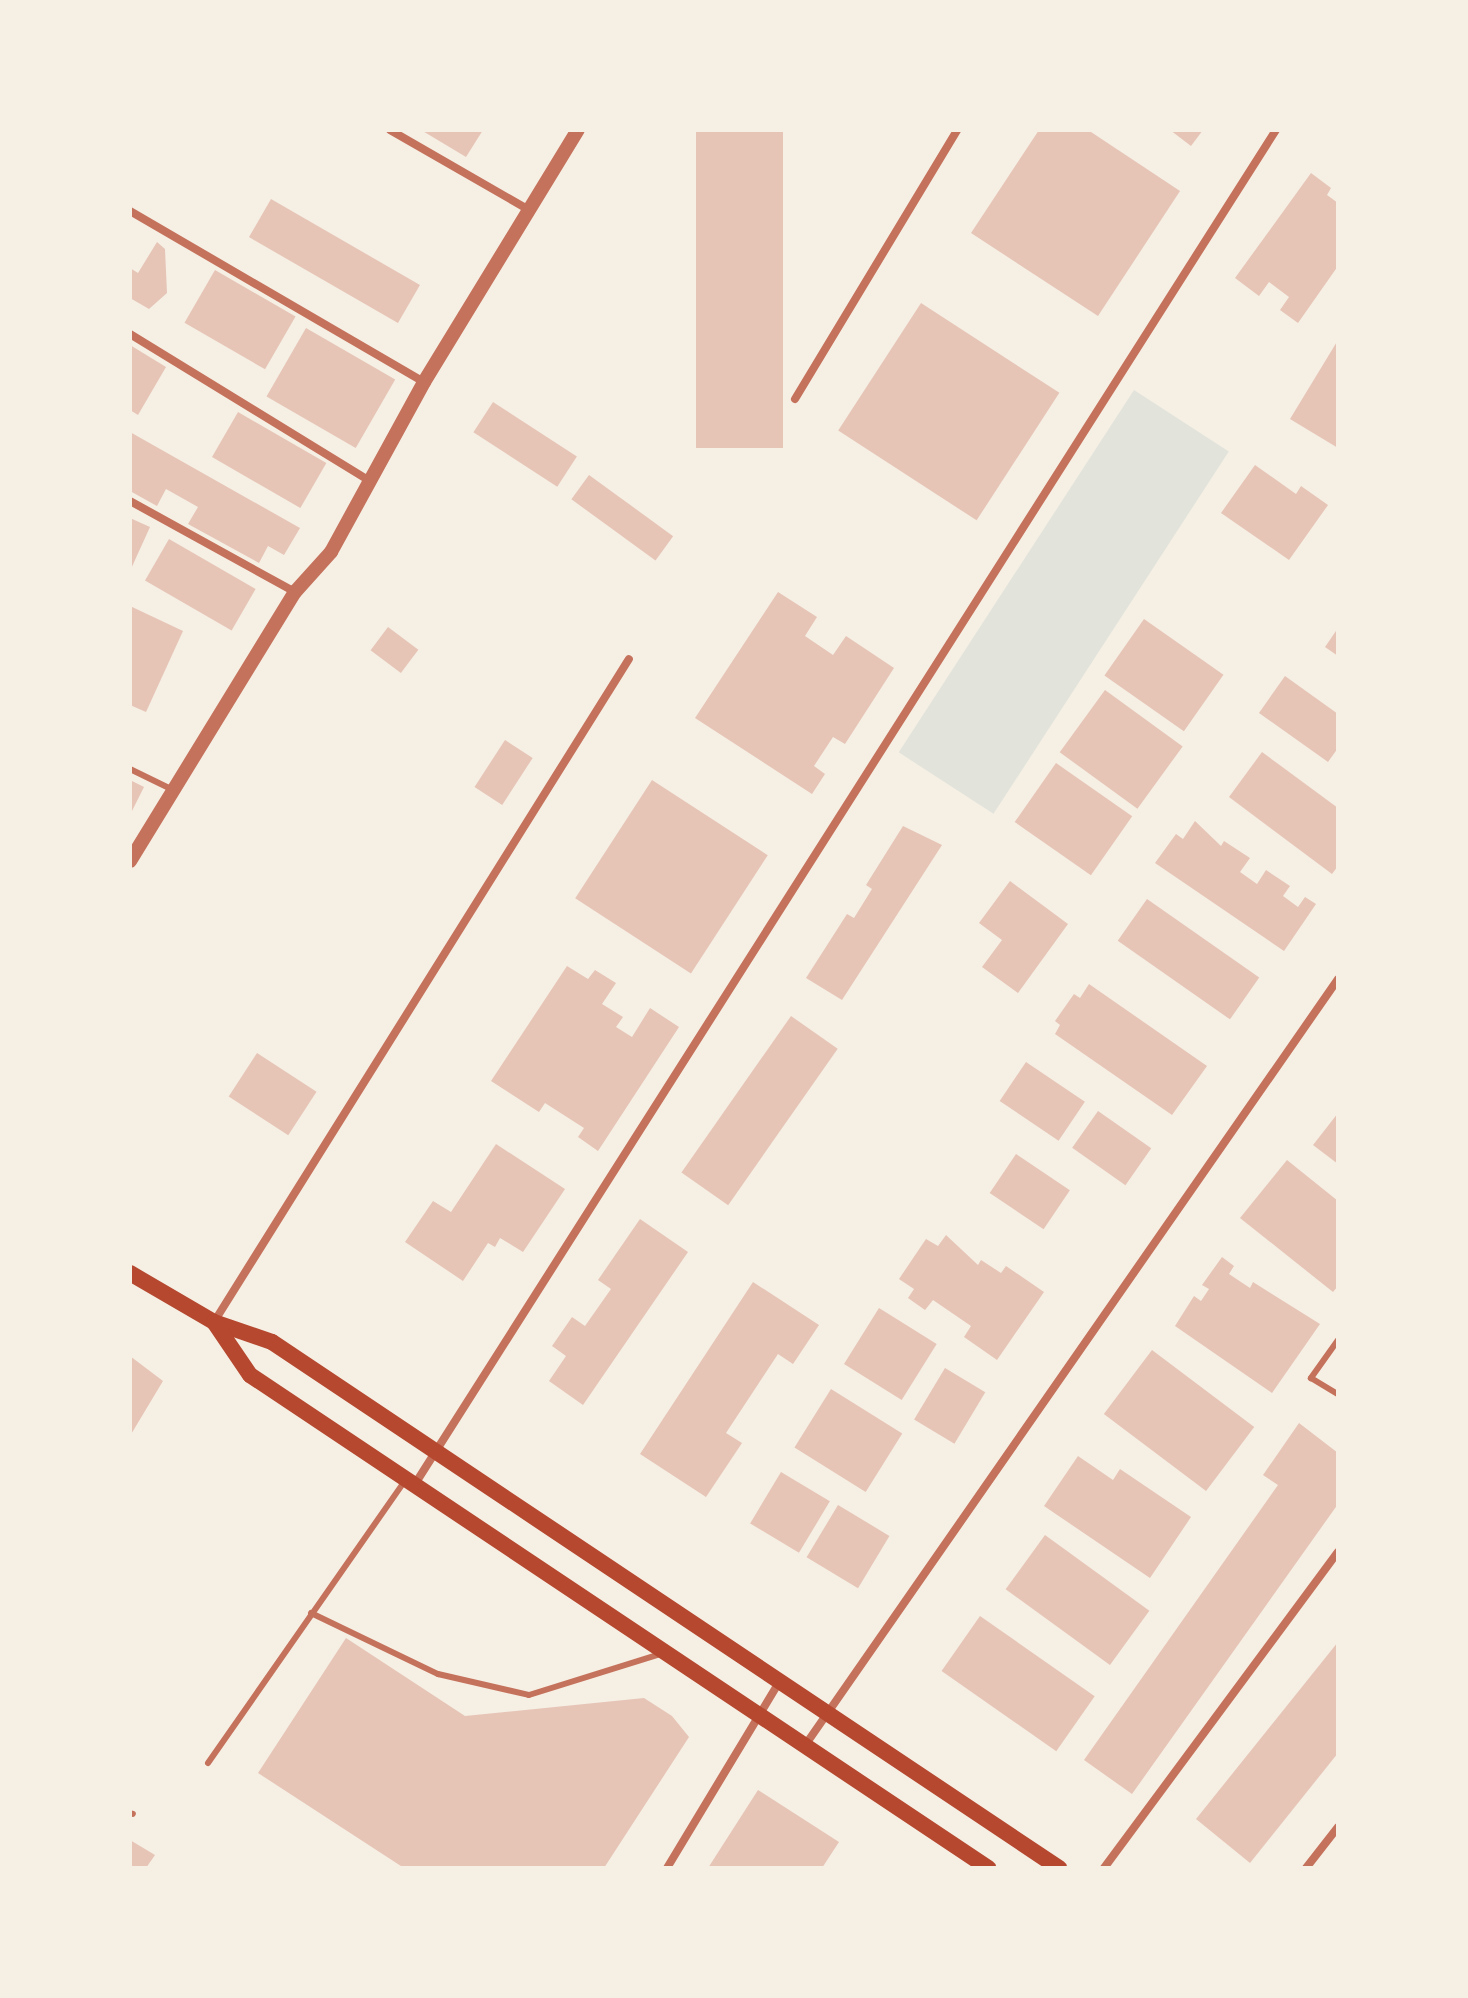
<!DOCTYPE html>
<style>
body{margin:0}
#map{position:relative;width:1468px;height:1998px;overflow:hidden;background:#f6efe4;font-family:"Fira Sans",sans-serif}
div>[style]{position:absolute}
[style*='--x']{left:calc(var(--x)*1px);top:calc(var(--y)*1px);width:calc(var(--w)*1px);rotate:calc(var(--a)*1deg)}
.green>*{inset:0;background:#e2e4dc;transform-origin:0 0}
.building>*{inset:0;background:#e6c5b7;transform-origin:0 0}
.service>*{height:6px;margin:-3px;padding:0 3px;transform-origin:3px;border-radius:3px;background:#c5725c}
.minor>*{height:8px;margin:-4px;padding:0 4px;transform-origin:4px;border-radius:4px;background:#c5725c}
.tertiary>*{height:14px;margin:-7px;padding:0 7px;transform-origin:7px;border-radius:7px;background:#c5725c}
.secondary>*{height:16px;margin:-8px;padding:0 8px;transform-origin:8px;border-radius:8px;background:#b5482f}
span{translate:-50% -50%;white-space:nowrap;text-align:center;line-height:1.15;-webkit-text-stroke:6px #f6efe4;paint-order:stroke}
.frame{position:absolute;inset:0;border:132px solid #f6efe4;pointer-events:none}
</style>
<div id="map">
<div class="green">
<div style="left:1134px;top:390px;width:113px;height:432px;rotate:33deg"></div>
</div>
<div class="building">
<div style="clip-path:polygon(421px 130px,483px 130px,466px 157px)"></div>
<div style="left:696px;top:130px;width:87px;height:318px"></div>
<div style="clip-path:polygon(1039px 130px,1088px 130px,1180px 191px,1098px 316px,971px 233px)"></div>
<div style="clip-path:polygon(1170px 130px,1203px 130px,1191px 146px)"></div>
<div style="clip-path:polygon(1311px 173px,1331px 188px,1327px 195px,1338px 203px,1338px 266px,1298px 323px,1280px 310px,1289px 297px,1269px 282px,1259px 296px,1235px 278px)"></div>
<div style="left:271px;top:199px;width:172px;height:44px;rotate:30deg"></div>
<div style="clip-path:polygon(157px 242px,165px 249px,167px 293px,149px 309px,130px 298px,130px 268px,138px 273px)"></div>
<div style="left:215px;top:270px;width:93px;height:61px;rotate:30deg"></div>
<div style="left:921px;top:303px;width:165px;height:152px;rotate:33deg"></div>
<div style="left:306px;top:328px;width:103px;height:79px;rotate:30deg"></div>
<div style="clip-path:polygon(1338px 340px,1338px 448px,1290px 419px)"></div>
<div style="clip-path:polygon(130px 345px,166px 367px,138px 415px,130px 410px)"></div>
<div style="left:493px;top:402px;width:100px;height:36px;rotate:33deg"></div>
<div style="left:238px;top:412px;width:102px;height:52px;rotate:30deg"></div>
<div style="clip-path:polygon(130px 432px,300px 528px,284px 555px,268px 546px,259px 563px,188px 524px,198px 507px,166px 489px,157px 506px,130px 491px)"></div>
<div style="clip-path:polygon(1255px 465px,1296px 494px,1301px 486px,1328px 505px,1289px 560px,1221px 513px)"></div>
<div style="left:589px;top:475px;width:104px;height:30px;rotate:36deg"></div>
<div style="clip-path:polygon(130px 518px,150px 527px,130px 571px)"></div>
<div style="left:169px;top:539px;width:100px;height:48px;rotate:30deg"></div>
<div style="clip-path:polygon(778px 592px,817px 617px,805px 636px,833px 655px,846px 636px,894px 668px,845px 744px,833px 737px,814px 766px,825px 774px,812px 794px,695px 718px)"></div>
<div style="clip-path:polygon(130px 606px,183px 631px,146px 712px,130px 705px)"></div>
<div style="left:1144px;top:619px;width:97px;height:69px;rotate:35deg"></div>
<div style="left:388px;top:627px;width:38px;height:29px;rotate:37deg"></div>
<div style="clip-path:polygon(1338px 628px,1338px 656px,1325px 647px)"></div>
<div style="clip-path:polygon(1285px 676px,1338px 714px,1338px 748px,1328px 762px,1259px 713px)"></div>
<div style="left:1105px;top:690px;width:96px;height:77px;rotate:36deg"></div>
<div style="left:505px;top:740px;width:33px;height:56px;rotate:33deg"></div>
<div style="clip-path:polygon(1262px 752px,1338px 808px,1338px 866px,1332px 874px,1229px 797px)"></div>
<div style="left:1056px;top:763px;width:93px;height:72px;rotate:35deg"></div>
<div style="clip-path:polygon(130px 780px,144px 787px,130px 815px)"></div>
<div style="left:652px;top:780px;width:138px;height:141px;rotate:33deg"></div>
<div style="clip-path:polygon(1195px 821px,1221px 846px,1224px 841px,1250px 858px,1240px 872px,1257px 884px,1266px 870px,1290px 886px,1283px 896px,1298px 907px,1305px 897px,1316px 904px,1284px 951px,1155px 863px,1176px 834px,1183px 839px)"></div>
<div style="clip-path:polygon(903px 826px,942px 845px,842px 1000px,806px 978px,847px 914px,854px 918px,872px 889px,866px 885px)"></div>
<div style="clip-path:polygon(1010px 881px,1068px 924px,1018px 993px,982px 967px,1002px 940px,979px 923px)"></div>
<div style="left:1147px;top:899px;width:137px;height:51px;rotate:35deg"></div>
<div style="clip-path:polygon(567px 966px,588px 979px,595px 970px,616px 983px,602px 1004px,623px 1017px,616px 1027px,632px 1037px,650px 1008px,679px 1027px,598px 1151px,578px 1137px,584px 1128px,545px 1103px,539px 1112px,491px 1081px)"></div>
<div style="clip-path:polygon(1089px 984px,1207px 1066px,1172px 1115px,1055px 1034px,1060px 1025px,1055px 1021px,1074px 994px,1080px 998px)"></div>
<div style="left:791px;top:1016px;width:57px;height:191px;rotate:35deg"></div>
<div style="left:257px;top:1053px;width:71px;height:52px;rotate:33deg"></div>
<div style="left:1026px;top:1062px;width:71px;height:47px;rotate:34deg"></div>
<div style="left:1098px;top:1111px;width:65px;height:45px;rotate:35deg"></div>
<div style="clip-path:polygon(1338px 1113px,1338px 1164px,1313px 1145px)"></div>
<div style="clip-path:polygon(496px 1144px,565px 1189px,523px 1252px,500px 1238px,495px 1247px,488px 1243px,463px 1281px,405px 1242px,433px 1201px,451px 1212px)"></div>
<div style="left:1016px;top:1154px;width:65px;height:47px;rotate:34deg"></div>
<div style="clip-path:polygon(1287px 1160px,1338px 1201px,1338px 1286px,1333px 1292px,1240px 1218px)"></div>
<div style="clip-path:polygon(640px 1219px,688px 1252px,583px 1405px,549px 1381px,566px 1356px,552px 1346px,572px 1317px,585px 1326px,611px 1289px,598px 1280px)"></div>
<div style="clip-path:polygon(946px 1235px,978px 1265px,981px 1260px,1001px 1273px,1006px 1266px,1044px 1292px,997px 1360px,964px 1337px,971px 1326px,933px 1300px,925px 1310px,908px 1298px,914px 1289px,899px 1279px,926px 1239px,938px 1246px)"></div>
<div style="clip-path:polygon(1222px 1257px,1234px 1266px,1229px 1274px,1250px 1288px,1253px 1282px,1320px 1324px,1272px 1393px,1175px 1326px,1194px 1296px,1201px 1301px,1209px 1289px,1202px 1285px)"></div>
<div style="clip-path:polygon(753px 1282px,819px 1325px,793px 1364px,778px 1354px,726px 1433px,742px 1443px,706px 1497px,640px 1454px)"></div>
<div style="left:879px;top:1308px;width:68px;height:66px;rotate:32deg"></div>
<div style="left:1152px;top:1350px;width:128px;height:80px;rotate:37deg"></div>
<div style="clip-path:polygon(130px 1356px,163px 1381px,130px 1436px)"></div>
<div style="left:945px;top:1368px;width:47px;height:60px;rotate:31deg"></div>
<div style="left:831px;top:1389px;width:84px;height:69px;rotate:32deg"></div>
<div style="clip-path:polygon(1299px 1423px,1338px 1453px,1338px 1504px,1132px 1794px,1084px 1760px,1278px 1485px,1263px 1475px)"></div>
<div style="clip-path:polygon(1078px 1456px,1113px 1480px,1120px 1469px,1191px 1517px,1150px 1578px,1044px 1506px)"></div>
<div style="left:781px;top:1472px;width:57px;height:60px;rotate:31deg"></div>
<div style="left:838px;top:1505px;width:60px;height:61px;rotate:31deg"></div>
<div style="left:1045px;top:1535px;width:129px;height:67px;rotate:36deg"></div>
<div style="left:980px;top:1616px;width:140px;height:67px;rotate:35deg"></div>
<div style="clip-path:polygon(346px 1638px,465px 1716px,644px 1698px,672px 1716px,689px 1737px,604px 1868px,404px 1868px,258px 1773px)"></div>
<div style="clip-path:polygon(1338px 1642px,1338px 1753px,1250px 1863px,1196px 1819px)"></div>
<div style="clip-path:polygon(758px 1790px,839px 1842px,822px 1868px,708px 1868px)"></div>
<div style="clip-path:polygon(130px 1840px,155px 1855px,146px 1868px,130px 1868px)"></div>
</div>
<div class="service">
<div style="--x:130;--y:769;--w:48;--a:26"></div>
<div style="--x:1338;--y:1340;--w:47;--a:125.4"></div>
<div style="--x:1311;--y:1378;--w:31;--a:31"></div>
<div style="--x:311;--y:1613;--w:141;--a:25.7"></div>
<div style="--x:438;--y:1674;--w:93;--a:13"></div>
<div style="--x:529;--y:1695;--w:138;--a:-17.3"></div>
<div style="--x:208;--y:1763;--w:344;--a:-55.1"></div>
<div style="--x:130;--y:1813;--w:3;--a:18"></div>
</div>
<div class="minor">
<div style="--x:390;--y:130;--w:160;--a:29.9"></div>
<div style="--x:130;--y:211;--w:340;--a:30.2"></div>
<div style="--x:130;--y:334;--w:281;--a:31.5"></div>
<div style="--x:795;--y:399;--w:314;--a:-58.9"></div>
<div style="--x:130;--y:501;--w:188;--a:28.9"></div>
<div style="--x:214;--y:1322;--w:782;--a:-57.96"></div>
<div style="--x:415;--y:1484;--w:1605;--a:-57.55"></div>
<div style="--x:806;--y:1744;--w:932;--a:-55.18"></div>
<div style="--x:667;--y:1868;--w:221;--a:-58.9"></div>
<div style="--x:1104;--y:1868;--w:393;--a:-53.5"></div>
<div style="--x:1306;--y:1868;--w:52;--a:-52"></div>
</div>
<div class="tertiary">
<div style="--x:130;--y:861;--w:316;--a:-58.5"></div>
<div style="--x:295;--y:592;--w:54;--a:-48"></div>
<div style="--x:331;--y:552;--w:194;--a:-61.3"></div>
<div style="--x:424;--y:382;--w:295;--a:-58.6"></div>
</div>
<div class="secondary">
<div style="--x:130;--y:1273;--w:97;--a:30.3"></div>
<div style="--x:214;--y:1322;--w:61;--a:19"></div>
<div style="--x:272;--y:1342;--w:947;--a:33.76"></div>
<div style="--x:214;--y:1322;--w:64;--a:55.8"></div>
<div style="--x:250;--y:1375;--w:888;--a:33.74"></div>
</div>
<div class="frame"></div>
</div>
